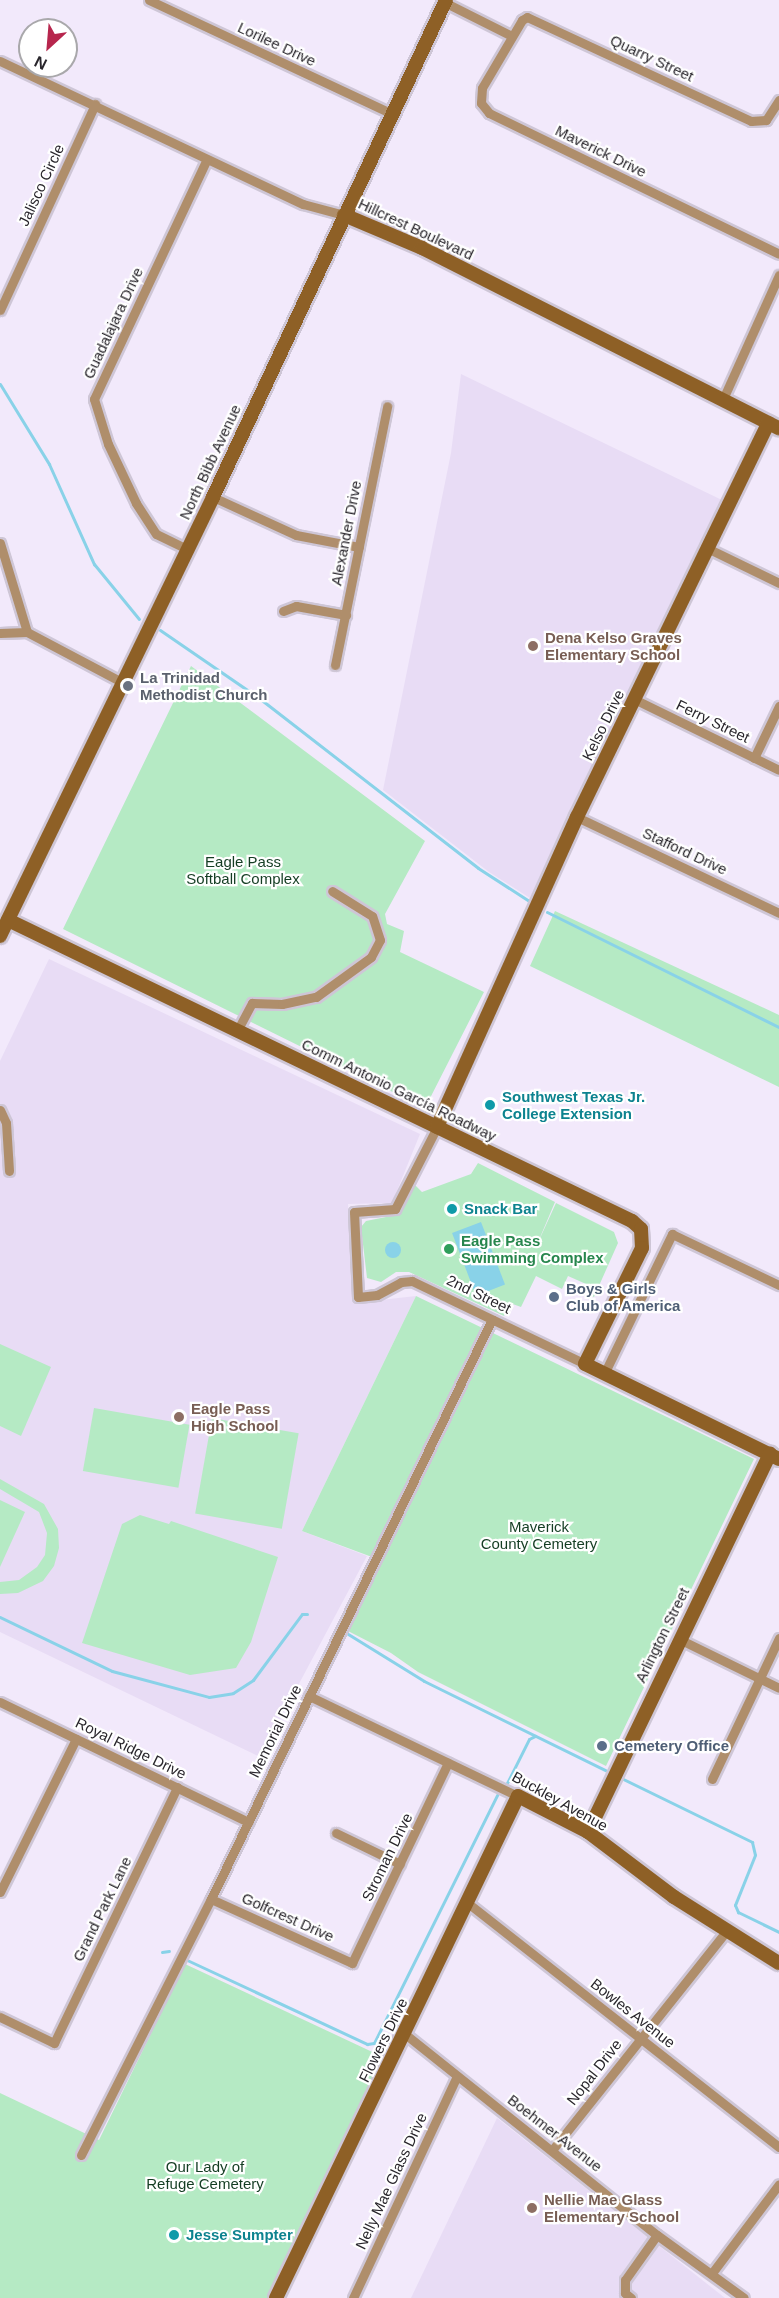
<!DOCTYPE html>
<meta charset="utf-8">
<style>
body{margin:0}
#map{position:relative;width:779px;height:2298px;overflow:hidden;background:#f2e9fb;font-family:Helvetica,sans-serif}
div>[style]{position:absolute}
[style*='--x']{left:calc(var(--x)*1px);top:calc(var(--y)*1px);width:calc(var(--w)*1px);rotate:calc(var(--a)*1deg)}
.built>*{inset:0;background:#e8dcf5}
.green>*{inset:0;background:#b5eac4;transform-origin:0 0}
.water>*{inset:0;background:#89d2e8;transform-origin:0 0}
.round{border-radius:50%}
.stream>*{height:3px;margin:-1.5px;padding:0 1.5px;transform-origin:1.5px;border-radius:1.5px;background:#89d2e8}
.roads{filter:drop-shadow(2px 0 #cec6d6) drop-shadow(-2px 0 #cec6d6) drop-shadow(0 2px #cec6d6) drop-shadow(0 -2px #cec6d6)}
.street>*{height:9px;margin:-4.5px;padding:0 4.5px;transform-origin:4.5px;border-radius:4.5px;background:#af8e6b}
.secondary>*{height:14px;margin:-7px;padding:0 7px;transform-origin:7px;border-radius:7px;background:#8e6026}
.dots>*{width:16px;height:16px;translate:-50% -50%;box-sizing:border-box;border:3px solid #fff;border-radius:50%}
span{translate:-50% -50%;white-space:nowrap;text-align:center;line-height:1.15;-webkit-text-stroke:4.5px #fff;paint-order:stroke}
.street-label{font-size:15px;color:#29262c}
.education-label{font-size:15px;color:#785e54;font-weight:700}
.left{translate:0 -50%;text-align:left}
.worship-label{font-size:15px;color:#5b616d;font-weight:700}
.park-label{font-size:15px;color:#143d23}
.culture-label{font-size:15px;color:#0d838f;font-weight:700}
.leisure-label{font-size:15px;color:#27864d;font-weight:700}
.service-label{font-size:15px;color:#4e5e75;font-weight:700}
.north{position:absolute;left:18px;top:18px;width:60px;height:60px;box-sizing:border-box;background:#fff;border:2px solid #a9a8ab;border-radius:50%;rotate:206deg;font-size:16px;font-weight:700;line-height:24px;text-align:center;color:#29262c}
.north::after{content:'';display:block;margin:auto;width:21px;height:27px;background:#b7264d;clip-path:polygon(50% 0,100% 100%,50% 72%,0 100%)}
</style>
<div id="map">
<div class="built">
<div style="clip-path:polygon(461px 374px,724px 501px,530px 898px,489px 872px,383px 790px,451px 453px)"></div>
<div style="clip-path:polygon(49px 959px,420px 1134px,392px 1203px,348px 1204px,354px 1303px,416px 1296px,302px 1531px,367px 1556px,260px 1757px,0 1632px,0 1061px)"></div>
<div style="clip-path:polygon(497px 2118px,725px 2298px,411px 2298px)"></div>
</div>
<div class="green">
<div style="clip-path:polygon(191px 666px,425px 841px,385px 914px,387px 924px,404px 931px,400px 952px,484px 992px,425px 1108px,63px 929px)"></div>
<div style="clip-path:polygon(555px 911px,779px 1015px,779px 1087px,530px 966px)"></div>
<div style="clip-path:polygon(478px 1163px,555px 1202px,536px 1247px,556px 1203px,614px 1232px,618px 1243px,594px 1297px,583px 1292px,586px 1284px,568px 1276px,562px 1289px,536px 1276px,521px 1307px,510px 1303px,504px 1316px,409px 1272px,396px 1272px,381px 1282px,367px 1278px,361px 1227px,366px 1221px,396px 1215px,412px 1182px,422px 1192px,471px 1174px)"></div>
<div style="clip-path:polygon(416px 1296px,754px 1459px,606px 1766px,418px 1672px,391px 1653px,346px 1630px,380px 1560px,302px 1531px)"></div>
<div style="clip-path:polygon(0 1344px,51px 1367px,21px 1436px,0 1426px)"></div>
<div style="left:94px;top:1408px;width:97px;height:64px;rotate:10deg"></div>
<div style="left:212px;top:1418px;width:88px;height:97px;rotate:10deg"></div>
<div style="clip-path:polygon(0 1479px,44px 1504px,58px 1529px,59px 1548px,54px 1566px,43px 1581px,18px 1593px,0 1594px,0 1582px,19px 1580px,37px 1567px,45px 1555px,47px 1533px,39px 1512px,0 1489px)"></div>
<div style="clip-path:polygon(0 1500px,25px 1512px,0 1567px)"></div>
<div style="clip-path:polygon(140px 1515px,169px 1524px,171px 1521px,278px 1557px,251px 1642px,236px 1668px,190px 1675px,82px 1643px,122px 1524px)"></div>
<div style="clip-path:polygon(185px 1964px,383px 2057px,268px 2298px,0 2298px,0 2093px,99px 2140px)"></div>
</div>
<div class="water">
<div style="left:481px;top:1222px;width:67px;height:31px;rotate:69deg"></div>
<div class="round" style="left:385px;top:1242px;width:16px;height:16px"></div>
</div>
<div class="stream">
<div style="--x:0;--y:384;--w:94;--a:58.5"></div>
<div style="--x:49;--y:464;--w:110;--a:65.8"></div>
<div style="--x:94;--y:564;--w:71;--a:50.7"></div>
<div style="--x:160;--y:630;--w:120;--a:34.5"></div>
<div style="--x:259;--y:698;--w:277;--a:37.8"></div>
<div style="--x:478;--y:868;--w:64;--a:32.9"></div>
<div style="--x:547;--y:912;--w:259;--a:26.4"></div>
<div style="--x:0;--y:1617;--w:124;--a:25.7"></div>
<div style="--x:112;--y:1671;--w:100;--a:15"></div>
<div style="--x:209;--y:1697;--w:24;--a:-9"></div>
<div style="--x:233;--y:1693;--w:24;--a:-33"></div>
<div style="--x:253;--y:1680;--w:82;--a:-53.4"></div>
<div style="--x:302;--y:1614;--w:5;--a:0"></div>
<div style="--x:348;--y:1634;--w:89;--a:31.7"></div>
<div style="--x:424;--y:1681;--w:202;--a:26.2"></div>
<div style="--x:621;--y:1778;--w:146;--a:26"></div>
<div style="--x:752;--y:1842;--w:13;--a:77"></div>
<div style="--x:755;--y:1855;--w:54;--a:111.8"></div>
<div style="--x:735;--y:1905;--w:8;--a:67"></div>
<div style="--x:738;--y:1912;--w:46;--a:26"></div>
<div style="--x:506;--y:1785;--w:51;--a:-63.4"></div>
<div style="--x:529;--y:1739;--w:7;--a:-27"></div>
<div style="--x:162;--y:1952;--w:7;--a:-8"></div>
<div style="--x:187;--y:1960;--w:199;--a:25"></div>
<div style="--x:367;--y:2044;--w:7;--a:-8"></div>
<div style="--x:374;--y:2043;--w:277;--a:-63.6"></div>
</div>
<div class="roads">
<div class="street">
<div style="--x:149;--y:0;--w:268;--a:25.1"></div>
<div style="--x:442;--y:1;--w:78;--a:26.6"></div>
<div style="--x:0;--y:61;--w:335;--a:25.3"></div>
<div style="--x:303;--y:204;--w:42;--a:15"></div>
<div style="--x:779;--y:100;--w:24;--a:123"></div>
<div style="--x:766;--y:120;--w:15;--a:176"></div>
<div style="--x:751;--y:121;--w:247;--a:-155.1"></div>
<div style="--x:527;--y:17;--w:6;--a:149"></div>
<div style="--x:522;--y:20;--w:79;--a:120.5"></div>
<div style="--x:482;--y:88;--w:15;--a:94"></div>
<div style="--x:481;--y:103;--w:13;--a:51"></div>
<div style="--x:489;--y:113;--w:322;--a:25.9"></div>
<div style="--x:0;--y:310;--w:227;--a:-65.2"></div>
<div style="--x:723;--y:399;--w:136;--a:-65.7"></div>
<div style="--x:213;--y:497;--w:91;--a:24.6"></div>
<div style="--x:296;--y:535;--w:64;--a:10.8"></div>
<div style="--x:0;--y:543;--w:93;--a:73.1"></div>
<div style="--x:27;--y:632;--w:107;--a:27.8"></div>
<div style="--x:707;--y:548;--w:80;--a:25.9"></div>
<div style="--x:187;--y:549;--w:34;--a:-154"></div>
<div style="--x:156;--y:534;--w:37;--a:-123"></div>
<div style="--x:136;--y:503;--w:65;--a:-115.4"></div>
<div style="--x:108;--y:444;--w:47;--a:-107.3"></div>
<div style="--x:94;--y:399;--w:265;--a:-64.8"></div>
<div style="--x:283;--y:611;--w:14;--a:-21"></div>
<div style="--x:296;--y:606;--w:51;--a:10.2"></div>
<div style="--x:0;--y:633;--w:27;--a:-2"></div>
<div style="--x:335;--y:665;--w:264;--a:-78.6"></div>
<div style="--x:634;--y:699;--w:161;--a:26.1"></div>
<div style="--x:754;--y:758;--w:58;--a:-64.3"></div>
<div style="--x:577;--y:817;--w:224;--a:25.4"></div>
<div style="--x:237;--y:1031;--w:32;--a:-62"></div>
<div style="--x:252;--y:1003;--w:30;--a:2"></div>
<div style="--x:282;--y:1004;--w:35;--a:-12"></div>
<div style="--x:316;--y:997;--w:68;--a:-36"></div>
<div style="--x:371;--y:957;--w:19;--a:-62"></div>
<div style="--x:380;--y:940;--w:25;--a:-108"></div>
<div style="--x:372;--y:916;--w:47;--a:-148"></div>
<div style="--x:0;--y:1110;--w:14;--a:65"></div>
<div style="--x:6;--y:1123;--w:48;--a:86.4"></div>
<div style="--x:437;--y:1127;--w:92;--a:117.1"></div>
<div style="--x:395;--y:1209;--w:41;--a:175.8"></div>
<div style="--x:354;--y:1212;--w:85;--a:87.3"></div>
<div style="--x:358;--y:1297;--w:19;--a:-6"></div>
<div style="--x:377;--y:1295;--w:27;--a:-28"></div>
<div style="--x:401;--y:1282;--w:11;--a:-5"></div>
<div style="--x:412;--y:1281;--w:192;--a:25.6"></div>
<div style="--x:604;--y:1374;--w:156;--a:-64.1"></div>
<div style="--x:672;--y:1234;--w:119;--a:25.5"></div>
<div style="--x:679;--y:1639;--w:111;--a:26.1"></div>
<div style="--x:309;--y:1696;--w:232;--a:25.6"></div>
<div style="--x:0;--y:1702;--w:276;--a:25.8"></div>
<div style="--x:712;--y:1779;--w:156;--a:-64.6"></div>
<div style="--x:336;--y:1833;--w:71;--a:25.8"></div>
<div style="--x:0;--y:1892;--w:171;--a:-63.6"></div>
<div style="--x:211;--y:1899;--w:155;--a:24.4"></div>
<div style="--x:352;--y:1963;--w:222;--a:-64.4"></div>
<div style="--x:469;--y:1904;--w:394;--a:38.1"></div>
<div style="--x:0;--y:2017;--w:60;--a:25.7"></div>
<div style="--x:54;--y:2043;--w:284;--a:-64.3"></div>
<div style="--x:405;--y:2034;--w:322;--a:38.6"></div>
<div style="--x:657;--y:2235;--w:107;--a:35.9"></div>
<div style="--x:553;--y:2149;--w:280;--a:-51.5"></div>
<div style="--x:81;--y:2155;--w:287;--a:-63.1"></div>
<div style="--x:211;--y:1899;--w:644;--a:-64.15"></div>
<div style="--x:712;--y:2273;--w:111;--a:-53"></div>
<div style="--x:353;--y:2298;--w:245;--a:-64.9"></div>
<div style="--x:631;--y:2298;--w:8;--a:-140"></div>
<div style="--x:625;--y:2293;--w:13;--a:-90"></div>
<div style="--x:625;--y:2280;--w:55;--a:-54.6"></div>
</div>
<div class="secondary">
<div style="--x:344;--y:215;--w:85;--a:22.9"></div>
<div style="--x:422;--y:248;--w:400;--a:26.8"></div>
<div style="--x:8;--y:920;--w:693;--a:25.75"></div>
<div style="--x:632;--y:1221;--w:12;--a:42"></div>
<div style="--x:641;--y:1229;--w:19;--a:87"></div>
<div style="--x:642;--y:1248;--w:129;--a:116.2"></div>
<div style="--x:585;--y:1364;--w:216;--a:26.1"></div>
<div style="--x:0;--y:936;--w:488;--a:-64.1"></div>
<div style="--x:213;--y:497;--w:549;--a:-64.88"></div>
<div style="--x:437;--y:1127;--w:340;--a:-65.7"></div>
<div style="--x:577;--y:817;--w:438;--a:-64.1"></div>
<div style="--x:588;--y:1832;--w:420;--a:-64.3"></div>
<div style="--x:276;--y:2298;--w:557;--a:-64.26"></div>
<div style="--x:518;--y:1796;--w:79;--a:27.2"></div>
<div style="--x:588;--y:1832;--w:108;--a:37.1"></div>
<div style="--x:674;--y:1897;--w:124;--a:32.2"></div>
</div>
</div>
<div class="dots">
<div style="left:533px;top:646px;background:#8d6e63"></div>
<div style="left:128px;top:686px;background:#6b7280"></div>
<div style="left:490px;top:1105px;background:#0f9aa8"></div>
<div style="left:452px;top:1209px;background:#0f9aa8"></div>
<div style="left:449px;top:1249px;background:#2e9e5b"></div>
<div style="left:554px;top:1297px;background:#5c6f8a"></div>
<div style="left:179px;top:1417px;background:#8d6e63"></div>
<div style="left:602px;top:1746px;background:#5c6f8a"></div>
<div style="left:532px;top:2208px;background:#8d6e63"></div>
<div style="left:174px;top:2235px;background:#0f9aa8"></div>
</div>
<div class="street-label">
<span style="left:277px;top:44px;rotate:25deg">Lorilee Drive</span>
<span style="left:652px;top:58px;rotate:25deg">Quarry Street</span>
<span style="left:601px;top:151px;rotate:26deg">Maverick Drive</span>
<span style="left:41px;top:185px;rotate:-65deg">Jalisco Circle</span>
<span style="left:416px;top:229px;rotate:25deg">Hillcrest Boulevard</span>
<span style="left:113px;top:323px;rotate:-65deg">Guadalajara Drive</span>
<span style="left:210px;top:462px;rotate:-65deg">North Bibb Avenue</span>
<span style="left:346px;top:533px;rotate:-79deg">Alexander Drive</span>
<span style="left:713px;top:721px;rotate:26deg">Ferry Street</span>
<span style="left:603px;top:725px;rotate:-64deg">Kelso Drive</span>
<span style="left:685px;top:851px;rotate:25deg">Stafford Drive</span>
<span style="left:399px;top:1090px;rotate:26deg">Comm Antonio García Roadway</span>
<span style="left:479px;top:1294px;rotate:26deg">2nd Street</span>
<span style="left:662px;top:1635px;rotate:-64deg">Arlington Street</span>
<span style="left:275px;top:1731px;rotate:-64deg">Memorial Drive</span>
<span style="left:131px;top:1748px;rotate:26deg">Royal Ridge Drive</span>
<span style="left:560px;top:1801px;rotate:29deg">Buckley Avenue</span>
<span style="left:387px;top:1857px;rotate:-64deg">Stroman Drive</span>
<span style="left:102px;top:1909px;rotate:-64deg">Grand Park Lane</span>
<span style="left:288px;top:1917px;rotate:24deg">Golfcrest Drive</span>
<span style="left:633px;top:2013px;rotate:38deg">Bowles Avenue</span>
<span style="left:383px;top:2040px;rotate:-64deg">Flowers Drive</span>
<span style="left:594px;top:2072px;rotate:-52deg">Nopal Drive</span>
<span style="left:555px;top:2133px;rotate:38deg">Boehmer Avenue</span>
<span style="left:391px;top:2181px;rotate:-65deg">Nelly Mae Glass Drive</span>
</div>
<div class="education-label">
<span class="left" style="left:545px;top:646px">Dena Kelso Graves<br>Elementary School</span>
<span class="left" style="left:191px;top:1417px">Eagle Pass<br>High School</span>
<span class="left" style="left:544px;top:2208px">Nellie Mae Glass<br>Elementary School</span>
</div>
<div class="worship-label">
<span class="left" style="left:140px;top:686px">La Trinidad<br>Methodist Church</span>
</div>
<div class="park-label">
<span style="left:243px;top:870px">Eagle Pass<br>Softball Complex</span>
<span style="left:539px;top:1535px">Maverick<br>County Cemetery</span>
<span style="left:205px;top:2175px">Our Lady of<br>Refuge Cemetery</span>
</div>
<div class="culture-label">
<span class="left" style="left:502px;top:1105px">Southwest Texas Jr.<br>College Extension</span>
<span class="left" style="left:464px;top:1209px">Snack Bar</span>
<span class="left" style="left:186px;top:2235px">Jesse Sumpter</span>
</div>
<div class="leisure-label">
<span class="left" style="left:461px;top:1249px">Eagle Pass<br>Swimming Complex</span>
</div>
<div class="service-label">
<span class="left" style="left:566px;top:1297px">Boys &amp; Girls<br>Club of America</span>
<span class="left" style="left:614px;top:1746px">Cemetery Office</span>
</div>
<div class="north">N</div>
</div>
